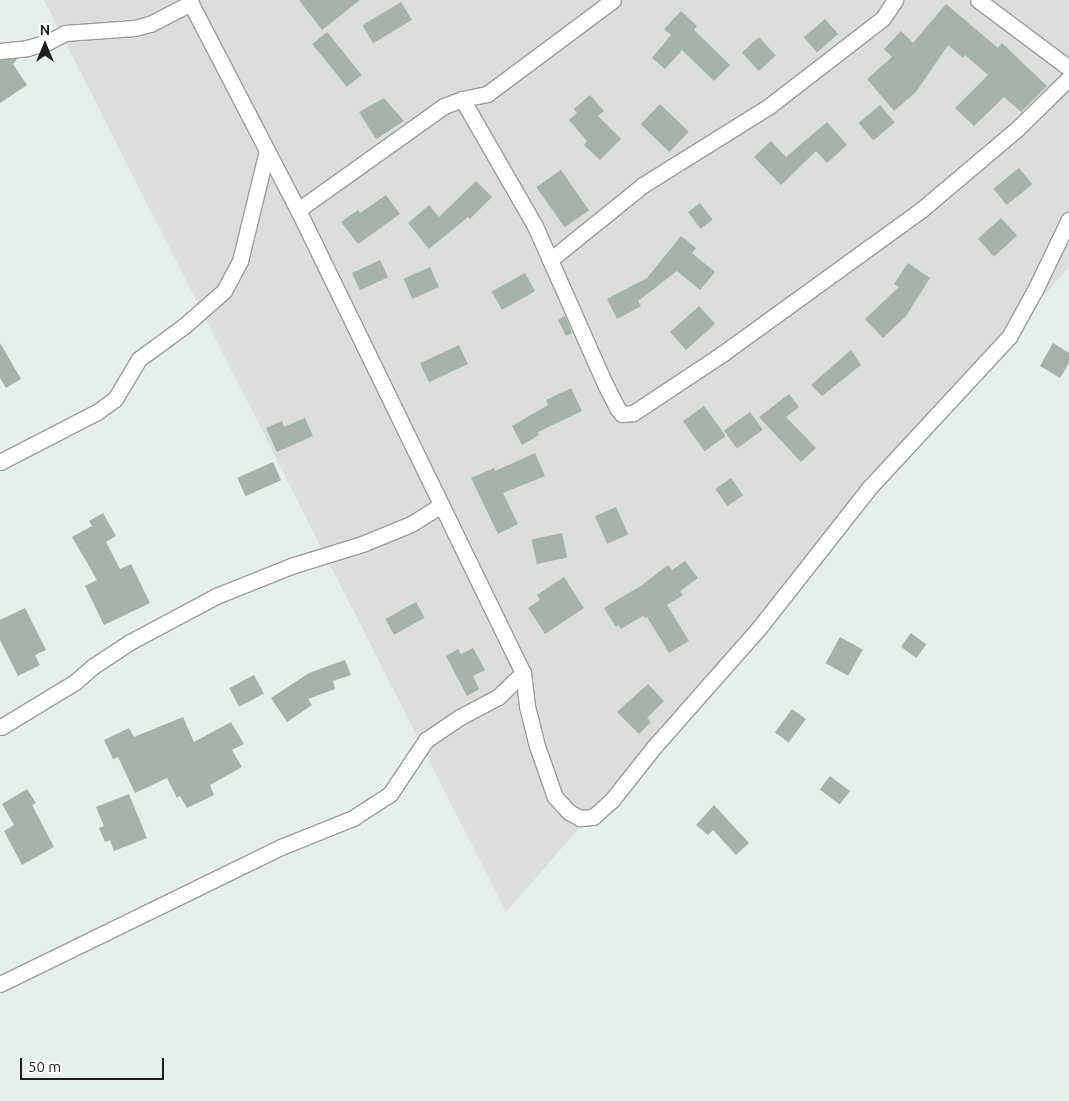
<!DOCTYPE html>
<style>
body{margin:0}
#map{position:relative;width:1069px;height:1101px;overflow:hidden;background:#e6efeb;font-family:Ubuntu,sans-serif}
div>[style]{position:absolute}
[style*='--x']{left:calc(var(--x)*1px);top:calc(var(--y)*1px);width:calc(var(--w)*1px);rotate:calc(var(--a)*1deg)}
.residential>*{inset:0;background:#dcdddc}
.building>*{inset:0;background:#a5b1a9;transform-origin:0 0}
.roads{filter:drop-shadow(1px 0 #9c9c9c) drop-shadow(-1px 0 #9c9c9c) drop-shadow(0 1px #9c9c9c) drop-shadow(0 -1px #9c9c9c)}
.minor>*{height:15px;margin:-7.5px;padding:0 7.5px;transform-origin:7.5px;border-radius:7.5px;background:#fff}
span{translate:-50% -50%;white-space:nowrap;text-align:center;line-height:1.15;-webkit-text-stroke:5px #fff;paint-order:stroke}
.north{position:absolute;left:20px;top:20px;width:50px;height:50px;-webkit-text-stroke:4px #fff;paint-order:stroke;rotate:0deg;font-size:14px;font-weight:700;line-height:20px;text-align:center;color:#1f1f1f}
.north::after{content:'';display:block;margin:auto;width:18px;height:22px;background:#1f1f1f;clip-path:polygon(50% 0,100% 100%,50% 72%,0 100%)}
.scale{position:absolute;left:20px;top:1058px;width:144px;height:22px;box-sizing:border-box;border:2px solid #1f1f1f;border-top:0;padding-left:6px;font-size:15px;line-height:18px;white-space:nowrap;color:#1f1f1f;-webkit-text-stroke:4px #fff;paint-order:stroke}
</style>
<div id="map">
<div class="residential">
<div style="clip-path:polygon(44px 0,1069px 0,1069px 267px,506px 912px)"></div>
</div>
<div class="building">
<div style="clip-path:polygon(299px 0,360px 0,322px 30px)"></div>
<div style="left:401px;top:2px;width:21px;height:45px;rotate:59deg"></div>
<div style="clip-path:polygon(946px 4px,998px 48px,1002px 43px,1047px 86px,1021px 112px,1004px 97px,974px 126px,955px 108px,988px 75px,965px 55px,963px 58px,948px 45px,916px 92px,894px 111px,867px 79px,892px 57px,884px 49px,901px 31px,913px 43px)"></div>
<div style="clip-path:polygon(681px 11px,697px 26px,694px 30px,730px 65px,714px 81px,682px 50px,665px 69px,652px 58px,671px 35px,664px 29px)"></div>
<div style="left:825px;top:19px;width:20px;height:28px;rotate:49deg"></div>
<div style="left:327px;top:32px;width:55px;height:19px;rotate:51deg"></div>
<div style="left:759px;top:37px;width:25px;height:23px;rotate:48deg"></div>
<div style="clip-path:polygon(18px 58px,13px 64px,27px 85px,0 103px,0 60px)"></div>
<div style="clip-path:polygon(590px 95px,604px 111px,598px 116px,621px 139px,600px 160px,584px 145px,587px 141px,569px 120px,577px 113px,574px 109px)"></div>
<div style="clip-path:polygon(384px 98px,404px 121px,376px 139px,359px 112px)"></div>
<div style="left:660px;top:104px;width:40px;height:28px;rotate:44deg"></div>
<div style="left:880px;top:105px;width:23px;height:28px;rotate:50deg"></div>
<div style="clip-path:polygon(827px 122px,847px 145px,827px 163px,816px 151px,781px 185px,754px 157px,771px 141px,786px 157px)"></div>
<div style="left:1019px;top:168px;width:21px;height:33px;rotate:51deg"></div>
<div style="left:561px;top:170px;width:49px;height:30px;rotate:55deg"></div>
<div style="clip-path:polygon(476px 181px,492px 197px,470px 219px,468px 217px,429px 249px,408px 223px,429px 205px,439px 217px)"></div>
<div style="clip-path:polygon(386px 195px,400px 214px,358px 244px,341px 222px,358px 210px,360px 213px)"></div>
<div style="left:700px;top:203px;width:21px;height:15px;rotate:53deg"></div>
<div style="left:1001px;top:218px;width:24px;height:31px;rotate:48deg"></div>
<div style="clip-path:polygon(681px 236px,696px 248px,692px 253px,715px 272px,700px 290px,677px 271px,638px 301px,641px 306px,617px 319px,607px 299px,647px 278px)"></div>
<div style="left:380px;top:260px;width:19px;height:31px;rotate:65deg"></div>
<div style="clip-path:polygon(908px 263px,930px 278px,906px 316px,883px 338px,865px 319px,899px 287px,894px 284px)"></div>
<div style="left:430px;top:267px;width:22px;height:29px;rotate:66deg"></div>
<div style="left:525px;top:273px;width:21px;height:38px;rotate:61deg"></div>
<div style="left:699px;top:306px;width:24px;height:39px;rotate:48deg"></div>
<div style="clip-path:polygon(565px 316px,572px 333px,566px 336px,558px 320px)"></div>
<div style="clip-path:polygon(0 343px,21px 379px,6px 388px,0 378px)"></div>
<div style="clip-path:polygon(1053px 343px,1069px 353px,1069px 363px,1060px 378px,1040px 366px)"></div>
<div style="left:459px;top:345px;width:21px;height:43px;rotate:65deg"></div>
<div style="clip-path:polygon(851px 350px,861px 365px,822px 396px,811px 385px)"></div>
<div style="clip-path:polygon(571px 388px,582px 411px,538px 432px,539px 435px,522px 445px,512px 426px,548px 405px,546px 400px)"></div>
<div style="clip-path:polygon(789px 394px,799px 407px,786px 417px,816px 448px,801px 462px,759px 417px)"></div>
<div style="left:704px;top:406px;width:37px;height:26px;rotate:54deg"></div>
<div style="left:750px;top:412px;width:22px;height:32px;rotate:54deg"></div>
<div style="clip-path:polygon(305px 418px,313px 436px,277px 452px,266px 428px,282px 421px,284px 427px)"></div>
<div style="clip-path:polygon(535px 453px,545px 476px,503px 493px,518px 524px,498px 534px,471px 478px,494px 468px,495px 471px)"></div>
<div style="left:273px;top:462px;width:20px;height:39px;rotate:66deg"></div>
<div style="left:731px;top:478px;width:21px;height:19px;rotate:55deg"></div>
<div style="left:616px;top:507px;width:30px;height:23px;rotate:66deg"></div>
<div style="clip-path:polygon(103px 513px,116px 536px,106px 542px,120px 569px,131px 564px,150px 603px,104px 625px,85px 586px,97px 580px,72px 537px,92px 526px,89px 521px)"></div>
<div style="left:562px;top:533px;width:25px;height:31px;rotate:78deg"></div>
<div style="clip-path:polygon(685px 561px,698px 578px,680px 591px,683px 595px,667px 605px,689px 641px,669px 653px,647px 617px,645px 618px,643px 616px,621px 629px,618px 625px,616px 627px,604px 608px,642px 585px,668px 565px,672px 570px)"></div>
<div style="clip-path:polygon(564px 577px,584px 608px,545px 634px,528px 608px,540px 600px,537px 595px)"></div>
<div style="left:416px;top:602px;width:18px;height:35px;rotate:61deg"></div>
<div style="clip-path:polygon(25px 608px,46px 650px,35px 655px,40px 665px,18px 676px,0 640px,0 620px)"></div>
<div style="left:911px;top:633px;width:19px;height:17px;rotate:36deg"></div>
<div style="left:840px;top:637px;width:26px;height:30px;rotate:29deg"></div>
<div style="clip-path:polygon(473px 648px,485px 670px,473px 676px,479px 689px,467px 696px,446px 656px,458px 649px,461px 654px)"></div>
<div style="clip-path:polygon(345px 660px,351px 675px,333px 681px,335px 689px,308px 699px,312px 705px,287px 722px,271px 698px,309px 673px)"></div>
<div style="left:254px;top:675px;width:21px;height:28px;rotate:62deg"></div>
<div style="clip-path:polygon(648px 684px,664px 701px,647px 718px,651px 722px,639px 734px,617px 712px)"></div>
<div style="left:792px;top:709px;width:17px;height:29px;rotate:36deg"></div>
<div style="clip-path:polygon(183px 717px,194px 742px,231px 722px,244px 744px,232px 750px,242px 767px,210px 785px,214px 795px,187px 808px,180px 796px,177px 798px,167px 778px,135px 793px,118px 757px,113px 759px,104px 740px,129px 728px,134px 737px)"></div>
<div style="left:830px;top:776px;width:25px;height:17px;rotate:37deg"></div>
<div style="clip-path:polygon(27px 789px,36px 803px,32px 805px,54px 847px,22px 865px,4px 831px,14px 825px,2px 804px)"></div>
<div style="clip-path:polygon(129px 794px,147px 838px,114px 851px,110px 840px,105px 842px,99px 828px,104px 826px,96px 807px)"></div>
<div style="clip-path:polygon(714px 805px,749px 843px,736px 855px,713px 830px,708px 835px,696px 825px)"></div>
</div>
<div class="roads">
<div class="minor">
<div style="--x:189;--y:0;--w:237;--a:62.6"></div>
<div style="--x:298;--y:210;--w:515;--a:64.08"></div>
<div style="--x:523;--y:673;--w:33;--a:83"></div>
<div style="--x:527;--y:706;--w:41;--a:76"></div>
<div style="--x:537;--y:746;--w:54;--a:70.6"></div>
<div style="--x:555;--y:797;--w:21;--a:47"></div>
<div style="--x:569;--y:812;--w:13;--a:29"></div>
<div style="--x:580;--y:818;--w:13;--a:-4"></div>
<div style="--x:593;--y:817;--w:25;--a:-42"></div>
<div style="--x:612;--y:800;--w:68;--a:-51.6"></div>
<div style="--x:654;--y:747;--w:159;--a:-48.6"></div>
<div style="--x:759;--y:628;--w:178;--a:-51.8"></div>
<div style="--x:869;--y:488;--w:206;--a:-47.2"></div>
<div style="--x:1009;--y:337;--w:56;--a:-61.1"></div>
<div style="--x:1036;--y:288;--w:76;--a:-64.4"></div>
<div style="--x:978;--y:0;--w:114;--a:36.8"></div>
<div style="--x:0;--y:51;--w:27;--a:-6"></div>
<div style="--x:27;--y:48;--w:22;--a:-16"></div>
<div style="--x:48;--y:42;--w:19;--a:-28"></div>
<div style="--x:65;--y:33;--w:70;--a:-4.1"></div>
<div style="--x:135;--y:28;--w:16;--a:-15"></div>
<div style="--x:150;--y:24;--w:46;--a:-27.1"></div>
<div style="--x:462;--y:99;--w:146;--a:60.1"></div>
<div style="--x:535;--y:226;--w:175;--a:66.1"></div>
<div style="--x:606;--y:386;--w:25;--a:63"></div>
<div style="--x:617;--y:408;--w:8;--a:50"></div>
<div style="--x:622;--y:414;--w:11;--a:-5"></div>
<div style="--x:633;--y:413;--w:107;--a:-33.5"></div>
<div style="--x:722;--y:354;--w:246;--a:-35.9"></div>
<div style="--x:921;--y:210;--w:126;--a:-40.2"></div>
<div style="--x:1017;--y:129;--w:73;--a:-44.4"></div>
<div style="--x:298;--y:210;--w:179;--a:-35.5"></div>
<div style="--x:444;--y:106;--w:19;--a:-21"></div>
<div style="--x:462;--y:99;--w:25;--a:-11"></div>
<div style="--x:487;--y:94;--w:157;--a:-36.7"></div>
<div style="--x:550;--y:260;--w:119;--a:-38.9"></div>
<div style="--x:643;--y:185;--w:147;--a:-32"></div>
<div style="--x:768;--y:107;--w:145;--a:-37.7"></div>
<div style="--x:883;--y:18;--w:22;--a:-56"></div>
<div style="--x:0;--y:462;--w:109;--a:-27.3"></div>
<div style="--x:97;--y:412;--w:22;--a:-36"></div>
<div style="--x:115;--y:399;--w:47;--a:-59"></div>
<div style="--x:139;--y:359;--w:56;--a:-36.3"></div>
<div style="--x:184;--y:326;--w:53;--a:-41.2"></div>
<div style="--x:224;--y:291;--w:34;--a:-62"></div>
<div style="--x:240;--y:261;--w:114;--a:-76.3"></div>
<div style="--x:1;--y:727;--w:87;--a:-31.3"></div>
<div style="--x:75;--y:682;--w:23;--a:-41"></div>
<div style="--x:92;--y:667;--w:45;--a:-33.3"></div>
<div style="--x:130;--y:642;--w:98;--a:-28.1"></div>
<div style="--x:216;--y:596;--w:81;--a:-21.8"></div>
<div style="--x:291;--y:566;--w:74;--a:-17.2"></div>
<div style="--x:362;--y:544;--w:53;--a:-22.2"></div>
<div style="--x:411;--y:524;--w:36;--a:-32"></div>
<div style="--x:0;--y:984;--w:313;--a:-26"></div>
<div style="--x:281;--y:847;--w:78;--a:-21.9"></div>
<div style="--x:353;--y:818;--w:44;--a:-33"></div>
<div style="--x:390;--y:794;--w:65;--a:-56.3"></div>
<div style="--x:426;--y:740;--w:41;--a:-34.1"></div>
<div style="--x:460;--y:717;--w:43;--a:-27.8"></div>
<div style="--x:498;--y:697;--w:35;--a:-44"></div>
</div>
</div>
<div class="north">N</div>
<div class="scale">50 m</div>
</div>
